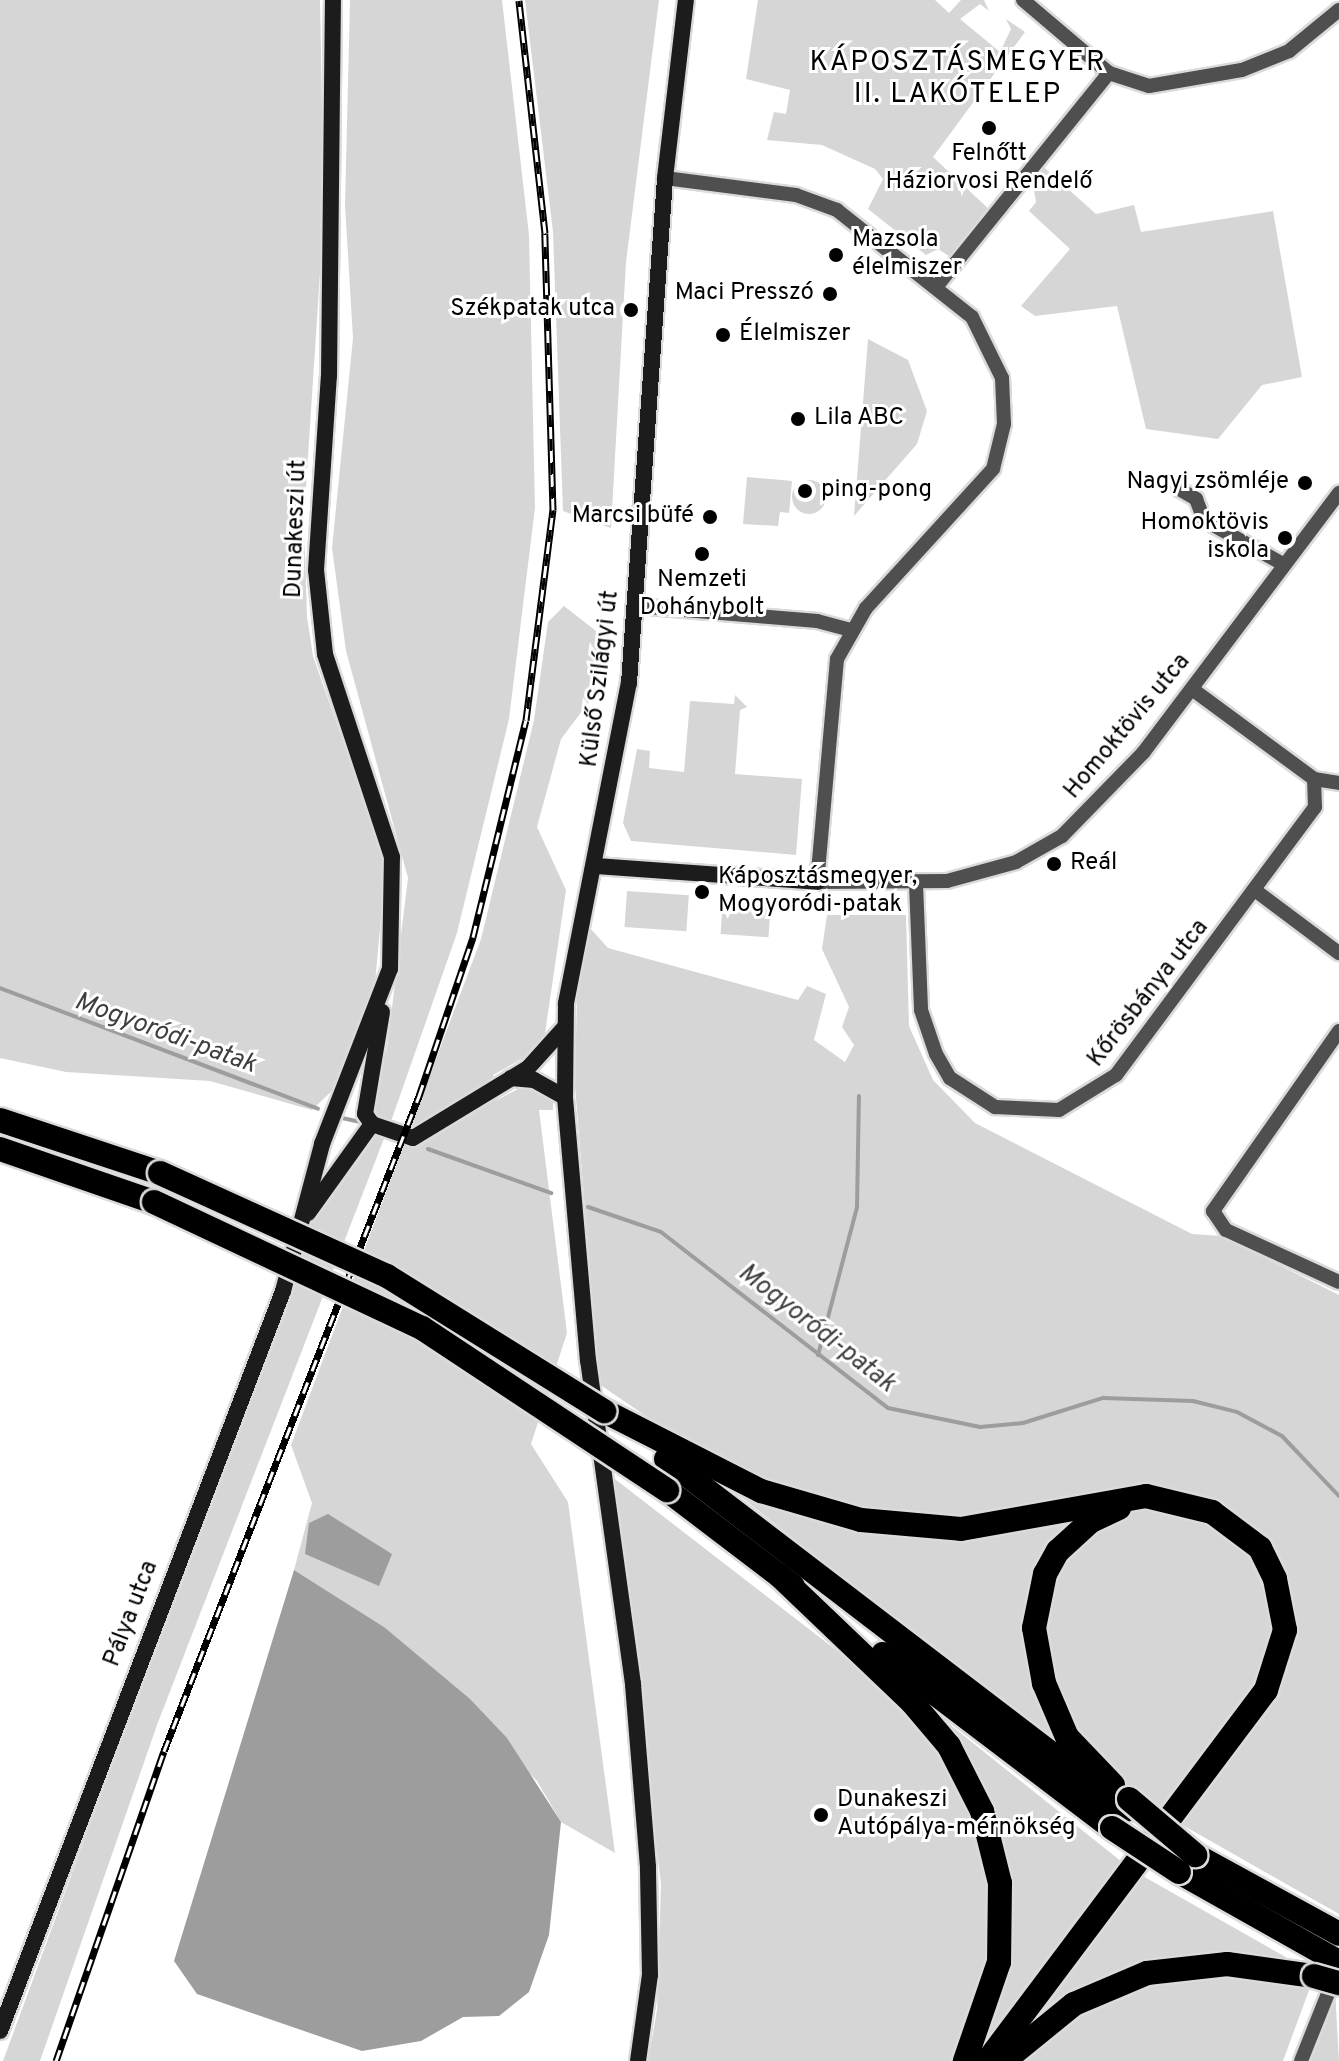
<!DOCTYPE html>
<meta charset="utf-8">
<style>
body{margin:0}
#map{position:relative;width:1339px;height:2061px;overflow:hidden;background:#fff;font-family:Overpass,sans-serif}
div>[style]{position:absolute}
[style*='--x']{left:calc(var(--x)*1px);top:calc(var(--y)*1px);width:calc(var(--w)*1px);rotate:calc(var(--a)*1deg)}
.green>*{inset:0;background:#d6d6d6;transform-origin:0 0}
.round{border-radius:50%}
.water>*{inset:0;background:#9d9d9d}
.stream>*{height:4px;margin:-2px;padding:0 2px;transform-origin:2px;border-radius:2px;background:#9d9d9d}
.roads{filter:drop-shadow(2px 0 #dbdbdb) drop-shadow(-2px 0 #dbdbdb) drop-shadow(0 2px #dbdbdb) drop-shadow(0 -2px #dbdbdb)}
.street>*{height:14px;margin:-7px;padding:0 7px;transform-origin:7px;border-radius:7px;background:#4f4f4f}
.secondary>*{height:16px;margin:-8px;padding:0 8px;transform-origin:8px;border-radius:8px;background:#1c1c1c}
.highway>*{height:24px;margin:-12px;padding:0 12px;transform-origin:12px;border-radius:12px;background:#000}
.rail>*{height:7px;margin-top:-3.5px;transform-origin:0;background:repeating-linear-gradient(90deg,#fff 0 12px,#000 0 24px);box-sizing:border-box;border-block:2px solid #000}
.bridges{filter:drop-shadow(2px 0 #dbdbdb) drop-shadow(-2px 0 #dbdbdb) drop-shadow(0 2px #dbdbdb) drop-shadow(0 -2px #dbdbdb)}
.highway-bridge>*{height:24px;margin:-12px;padding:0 12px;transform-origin:12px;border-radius:12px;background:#000}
.dots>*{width:22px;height:22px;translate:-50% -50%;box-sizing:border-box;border:4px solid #fff;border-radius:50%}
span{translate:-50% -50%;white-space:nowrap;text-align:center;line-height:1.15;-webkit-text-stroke:6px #fff;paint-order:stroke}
.poi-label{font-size:24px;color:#000}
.left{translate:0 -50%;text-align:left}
.right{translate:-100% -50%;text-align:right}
.street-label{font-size:24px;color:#000}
.water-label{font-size:26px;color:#3e3e3e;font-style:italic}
.quarter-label{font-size:28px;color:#000;letter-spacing:2px}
</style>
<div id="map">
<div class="green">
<div style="clip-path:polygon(0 0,320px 0,324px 212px,304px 518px,307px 617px,313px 656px,386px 863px,374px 994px,339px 1084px,312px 1110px,210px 1081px,66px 1072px,0 1058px)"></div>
<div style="clip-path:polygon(350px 0,502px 0,529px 235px,535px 508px,509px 719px,457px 933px,389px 1127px,369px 1110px,387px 1048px,408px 878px,346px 651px,332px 548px,353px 338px,345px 205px)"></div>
<div style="clip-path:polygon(525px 0,659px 0,626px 262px,611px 528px,563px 511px,553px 232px)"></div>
<div style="clip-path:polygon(758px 0,935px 0,949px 13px,961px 0,984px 0,989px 11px,980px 4px,960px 19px,1000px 52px,1011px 29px,1006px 19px,1025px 32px,933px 157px,991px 211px,949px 256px,938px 249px,926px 255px,868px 209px,883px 179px,875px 169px,822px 145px,767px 140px,774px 112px,786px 114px,790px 90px,746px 79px)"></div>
<div style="clip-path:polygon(1039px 163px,1096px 214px,1134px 205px,1141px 232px,1273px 211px,1302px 377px,1262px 385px,1218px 439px,1146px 429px,1117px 306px,1035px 316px,1021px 306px,1070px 249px,1029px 211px,1036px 202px,1031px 174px)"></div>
<div style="clip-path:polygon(868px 339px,908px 360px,927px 411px,917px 444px,854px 516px)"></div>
<div style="clip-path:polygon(747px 477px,792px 481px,789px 513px,780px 512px,778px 526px,743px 524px)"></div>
<div class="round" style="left:792px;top:480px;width:34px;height:34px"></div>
<div style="clip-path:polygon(564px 606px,601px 635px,595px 694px,561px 739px,537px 827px,566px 890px,543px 1047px,493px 1075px,497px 1100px,527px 1084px,553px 1095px,553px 1110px,539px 1110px,567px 1333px,531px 1444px,568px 1502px,615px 1853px,561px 1822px,537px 1781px,384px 1627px,294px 1570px,312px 1503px,291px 1445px,481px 939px,534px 720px,548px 622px)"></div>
<div style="clip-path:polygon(735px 695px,747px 707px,740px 710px,735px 774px,802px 779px,796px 855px,631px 841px,623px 823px,637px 749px,650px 751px,649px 768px,684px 772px,690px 701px,734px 704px)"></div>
<div style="left:627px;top:891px;width:62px;height:36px;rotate:4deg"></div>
<div style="left:723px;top:899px;width:48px;height:35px;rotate:4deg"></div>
<div style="clip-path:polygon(827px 915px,906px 915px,909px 1026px,933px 1080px,975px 1123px,1192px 1234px,1221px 1236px,1339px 1295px,1339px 1914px,1179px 1823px,1263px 1710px,1288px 1596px,1199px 1498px,959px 1524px,862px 1516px,710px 1460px,599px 1384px,575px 1086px,577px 992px,589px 927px,608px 948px,798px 1000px,807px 986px,826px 994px,814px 1040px,845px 1062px,854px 1045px,842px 1027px,849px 1007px,822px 949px)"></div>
<div style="clip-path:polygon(375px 1132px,385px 1136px,157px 1725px,40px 2061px,3px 2061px,314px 1215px)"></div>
<div style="clip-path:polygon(611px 1476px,858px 1667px,937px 1743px,966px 1793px,990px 1884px,990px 1960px,956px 2061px,648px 2061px,657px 2010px,661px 1884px)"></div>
<div style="clip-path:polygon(731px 1489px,862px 1530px,1083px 1514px,1030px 1596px,1075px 1760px)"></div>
<div style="clip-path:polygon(1155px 1507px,1216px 1524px,1252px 1554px,1275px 1630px,1259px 1682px,1164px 1818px,1108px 1773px,1073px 1732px,1042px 1641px,1044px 1599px,1072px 1545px,1134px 1509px)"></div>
<div style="clip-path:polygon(928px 1707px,1127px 1866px,978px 2055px,1008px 1965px,1008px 1882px)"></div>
<div style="clip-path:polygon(1141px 1875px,1289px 1959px,1197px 1955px,1159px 1962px,1017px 2037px)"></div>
<div style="clip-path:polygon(1199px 1969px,1312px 1982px,1283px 2061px,1008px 2061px,1075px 2007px)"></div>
<div style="clip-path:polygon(1335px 1990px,1339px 2061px,1311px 2061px,1317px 2032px)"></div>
</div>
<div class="water">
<div style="clip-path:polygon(328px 1514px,392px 1554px,379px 1586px,305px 1554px,309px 1523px)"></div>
<div style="clip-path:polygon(294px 1570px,384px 1627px,470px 1699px,507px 1738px,561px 1822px,549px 1935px,529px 1992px,499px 2016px,463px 2017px,421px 2041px,362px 2051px,197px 1994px,174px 1961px)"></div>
</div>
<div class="stream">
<div style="--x:0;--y:988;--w:340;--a:20.8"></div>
<div style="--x:342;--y:1118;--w:19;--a:12"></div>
<div style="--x:428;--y:1149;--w:131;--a:19.7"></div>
<div style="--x:588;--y:1207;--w:77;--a:18.9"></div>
<div style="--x:661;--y:1232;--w:287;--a:37.8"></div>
<div style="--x:888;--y:1408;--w:94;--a:11.7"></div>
<div style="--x:980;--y:1427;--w:43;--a:-5.3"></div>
<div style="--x:1023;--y:1423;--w:84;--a:-17.4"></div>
<div style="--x:1103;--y:1398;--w:90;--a:1.9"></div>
<div style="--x:1193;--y:1401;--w:45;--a:14"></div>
<div style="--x:1237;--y:1412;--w:51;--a:28.1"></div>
<div style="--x:1282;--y:1436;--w:83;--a:46.5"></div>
<div style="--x:818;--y:1355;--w:153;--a:-75.2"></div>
<div style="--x:857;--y:1207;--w:111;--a:-89"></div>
</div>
<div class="roads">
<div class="street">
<div style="--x:1023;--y:0;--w:113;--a:40.3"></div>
<div style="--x:1109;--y:73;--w:42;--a:18"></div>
<div style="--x:1149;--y:86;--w:94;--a:-9.8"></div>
<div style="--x:1242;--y:70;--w:51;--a:-22"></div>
<div style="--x:1289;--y:51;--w:65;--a:-39.4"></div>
<div style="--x:665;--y:178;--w:132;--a:7.4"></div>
<div style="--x:796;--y:195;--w:44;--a:20.1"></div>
<div style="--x:837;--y:210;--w:172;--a:38.4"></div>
<div style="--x:972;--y:317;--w:68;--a:63.8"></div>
<div style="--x:1002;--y:378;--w:46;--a:87.5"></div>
<div style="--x:1004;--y:424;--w:46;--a:103.7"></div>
<div style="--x:993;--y:469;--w:188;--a:132.4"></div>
<div style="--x:866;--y:608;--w:59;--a:119.6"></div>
<div style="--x:837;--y:659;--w:224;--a:95.1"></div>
<div style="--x:817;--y:882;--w:130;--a:-0.4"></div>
<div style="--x:947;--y:881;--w:72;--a:-15.4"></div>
<div style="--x:1016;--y:862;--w:53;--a:-29.5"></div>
<div style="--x:1062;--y:836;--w:116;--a:-45.7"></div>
<div style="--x:1143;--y:753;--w:326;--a:-53"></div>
<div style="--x:937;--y:286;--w:274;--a:-51.1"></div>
<div style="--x:1179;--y:489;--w:20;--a:30"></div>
<div style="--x:1196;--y:499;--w:22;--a:69"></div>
<div style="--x:1204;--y:520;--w:90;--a:29.1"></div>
<div style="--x:636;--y:606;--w:182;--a:4.7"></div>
<div style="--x:817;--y:621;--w:34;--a:15"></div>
<div style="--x:1192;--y:689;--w:152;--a:36.4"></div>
<div style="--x:1314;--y:779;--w:25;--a:9"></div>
<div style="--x:916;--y:884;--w:126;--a:87.7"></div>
<div style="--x:921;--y:1010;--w:46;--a:71.2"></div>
<div style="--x:936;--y:1054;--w:28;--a:60"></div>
<div style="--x:950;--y:1078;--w:54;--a:32.8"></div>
<div style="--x:995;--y:1107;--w:64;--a:2.7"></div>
<div style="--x:1059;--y:1110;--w:67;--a:-31.6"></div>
<div style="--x:1116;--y:1075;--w:334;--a:-53.4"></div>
<div style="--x:1315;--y:807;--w:28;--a:-92"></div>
<div style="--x:1256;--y:891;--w:104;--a:36.8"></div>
<div style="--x:1339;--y:1031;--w:220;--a:125"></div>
<div style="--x:1213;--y:1211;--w:23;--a:56"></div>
<div style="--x:1226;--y:1230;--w:124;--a:24.7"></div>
<div style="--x:1301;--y:2061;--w:92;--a:-68.2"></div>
</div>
<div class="secondary">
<div style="--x:596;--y:866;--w:222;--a:4.1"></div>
<div style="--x:382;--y:1012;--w:103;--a:99.5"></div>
<div style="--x:365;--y:1114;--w:12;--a:55"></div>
<div style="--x:372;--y:1124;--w:43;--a:18.9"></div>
<div style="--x:413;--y:1138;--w:135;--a:-31.3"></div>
<div style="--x:528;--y:1068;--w:55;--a:-47.9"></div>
<div style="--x:511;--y:1078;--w:23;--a:5"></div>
<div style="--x:534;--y:1080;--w:35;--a:29"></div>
<div style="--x:308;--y:1213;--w:110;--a:-54.3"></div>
<div style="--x:0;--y:2031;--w:792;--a:-69.07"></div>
<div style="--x:283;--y:1291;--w:152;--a:-75.1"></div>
<div style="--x:322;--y:1144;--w:188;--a:-68.8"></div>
<div style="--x:390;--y:969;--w:112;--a:-89"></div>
<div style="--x:392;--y:857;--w:214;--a:-108.3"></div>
<div style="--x:325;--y:654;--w:84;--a:-96.1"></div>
<div style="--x:316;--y:570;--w:194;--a:-86.2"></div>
<div style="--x:329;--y:376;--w:376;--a:-89.4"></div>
<div style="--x:638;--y:2061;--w:87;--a:-82.1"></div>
<div style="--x:650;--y:1975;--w:108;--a:-91.1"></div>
<div style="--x:648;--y:1867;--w:184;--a:-94.7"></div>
<div style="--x:633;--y:1684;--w:326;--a:-97.9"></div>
<div style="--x:588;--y:1361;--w:265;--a:-95"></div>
<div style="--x:565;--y:1097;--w:94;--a:-89.4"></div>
<div style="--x:566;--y:1003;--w:326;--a:-78.9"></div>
<div style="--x:629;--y:683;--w:506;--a:-85.92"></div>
<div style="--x:665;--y:178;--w:179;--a:-83.3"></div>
</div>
<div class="highway">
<div style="--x:0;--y:1120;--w:169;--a:18.3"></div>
<div style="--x:0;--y:1149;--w:163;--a:19"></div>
<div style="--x:604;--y:1411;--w:176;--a:27"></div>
<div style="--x:761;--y:1491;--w:104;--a:16.2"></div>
<div style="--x:861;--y:1520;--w:100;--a:5.1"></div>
<div style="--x:961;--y:1529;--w:188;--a:-10.1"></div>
<div style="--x:1146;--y:1496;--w:68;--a:13.6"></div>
<div style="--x:1212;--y:1512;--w:60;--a:36.9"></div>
<div style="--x:1260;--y:1548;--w:34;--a:64"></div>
<div style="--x:1275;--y:1579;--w:52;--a:78.9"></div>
<div style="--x:1285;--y:1630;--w:63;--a:107.6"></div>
<div style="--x:1266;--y:1690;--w:464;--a:126.9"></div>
<div style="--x:666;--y:1459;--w:578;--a:37.41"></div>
<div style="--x:667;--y:1490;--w:158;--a:37.3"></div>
<div style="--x:780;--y:1576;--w:181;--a:43.7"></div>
<div style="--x:911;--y:1701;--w:59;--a:49.8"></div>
<div style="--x:949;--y:1746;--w:73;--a:63.1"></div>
<div style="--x:982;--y:1811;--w:74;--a:76"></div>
<div style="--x:1000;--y:1883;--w:79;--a:90.7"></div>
<div style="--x:999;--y:1962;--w:105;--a:109"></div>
<div style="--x:883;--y:1654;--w:288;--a:37.2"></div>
<div style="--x:1113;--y:1785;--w:66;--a:-133.8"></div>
<div style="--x:1067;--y:1737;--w:59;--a:-113.1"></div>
<div style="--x:1044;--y:1683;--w:56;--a:-100.3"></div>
<div style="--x:1034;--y:1628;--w:55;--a:-78.5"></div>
<div style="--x:1045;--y:1574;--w:26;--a:-61"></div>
<div style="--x:1058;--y:1551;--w:45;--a:-42.3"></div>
<div style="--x:1091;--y:1521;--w:31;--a:-25"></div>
<div style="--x:1195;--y:1855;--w:164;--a:28.7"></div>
<div style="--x:1179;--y:1872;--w:184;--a:29.4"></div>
<div style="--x:1004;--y:2061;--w:90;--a:-39.2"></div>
<div style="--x:1074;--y:2004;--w:79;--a:-23"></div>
<div style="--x:1147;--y:1973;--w:81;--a:-6.4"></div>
<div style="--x:1227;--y:1964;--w:88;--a:7.9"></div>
</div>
</div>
<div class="rail">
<div style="--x:56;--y:2061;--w:328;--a:-70.8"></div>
<div style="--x:164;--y:1751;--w:703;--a:-68.73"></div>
<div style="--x:419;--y:1096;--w:168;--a:-71.2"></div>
<div style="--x:473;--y:937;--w:223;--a:-76.3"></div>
<div style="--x:526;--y:720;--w:212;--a:-82.7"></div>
<div style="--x:553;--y:510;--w:277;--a:-91.7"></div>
<div style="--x:545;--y:233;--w:234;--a:-96.4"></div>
</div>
<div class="bridges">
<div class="highway-bridge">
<div style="--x:160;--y:1173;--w:249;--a:24.4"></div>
<div style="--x:387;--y:1276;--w:256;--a:31.9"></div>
<div style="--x:154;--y:1202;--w:296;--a:25.2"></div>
<div style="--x:422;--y:1328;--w:294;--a:33.5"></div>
<div style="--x:1129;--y:1799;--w:87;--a:40.3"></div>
<div style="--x:1112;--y:1828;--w:80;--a:33.3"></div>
<div style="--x:1314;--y:1976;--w:26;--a:16"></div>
</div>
</div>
<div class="dots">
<div style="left:989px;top:128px;background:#000"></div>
<div style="left:836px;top:255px;background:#000"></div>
<div style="left:830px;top:294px;background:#000"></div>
<div style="left:631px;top:310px;background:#000"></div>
<div style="left:723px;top:335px;background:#000"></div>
<div style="left:798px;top:419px;background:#000"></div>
<div style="left:1305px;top:483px;background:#000"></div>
<div style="left:805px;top:491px;background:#000"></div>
<div style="left:710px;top:517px;background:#000"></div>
<div style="left:1285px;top:538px;background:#000"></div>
<div style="left:702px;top:554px;background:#000"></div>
<div style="left:1054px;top:864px;background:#000"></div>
<div style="left:702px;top:892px;background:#000"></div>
<div style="left:821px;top:1815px;background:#000"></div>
</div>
<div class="poi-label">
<span style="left:989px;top:169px">Felnőtt<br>Háziorvosi Rendelő</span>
<span class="left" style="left:852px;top:255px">Mazsola<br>élelmiszer</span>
<span class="right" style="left:814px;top:294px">Maci Presszó</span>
<span class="right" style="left:615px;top:310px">Székpatak utca</span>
<span class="left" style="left:739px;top:335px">Élelmiszer</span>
<span class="left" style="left:814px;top:419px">Lila ABC</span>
<span class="right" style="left:1289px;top:483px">Nagyi zsömléje</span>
<span class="left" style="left:821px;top:491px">ping-pong</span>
<span class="right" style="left:694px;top:517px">Marcsi büfé</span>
<span class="right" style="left:1269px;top:538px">Homoktövis<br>iskola</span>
<span style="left:702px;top:595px">Nemzeti<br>Dohánybolt</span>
<span class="left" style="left:1070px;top:864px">Reál</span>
<span class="left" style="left:718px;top:892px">Káposztásmegyer,<br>Mogyoródi-patak</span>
<span class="left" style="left:837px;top:1815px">Dunakeszi<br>Autópálya-mérnökség</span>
</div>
<div class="street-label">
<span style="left:297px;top:529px;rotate:-88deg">Dunakeszi út</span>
<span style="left:601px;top:679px;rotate:-83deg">Külső Szilágyi út</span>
<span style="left:1128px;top:727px;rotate:-50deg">Homoktövis utca</span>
<span style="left:1149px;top:994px;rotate:-52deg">Kőrösbánya utca</span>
<span style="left:132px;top:1614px;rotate:-69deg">Pálya utca</span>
</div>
<div class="water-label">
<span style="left:165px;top:1034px;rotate:20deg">Mogyoródi-patak</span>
<span style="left:816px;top:1329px;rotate:38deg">Mogyoródi-patak</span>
</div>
<div class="quarter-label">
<span style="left:958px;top:79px">KÁPOSZTÁSMEGYER<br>II. LAKÓTELEP</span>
</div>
</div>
